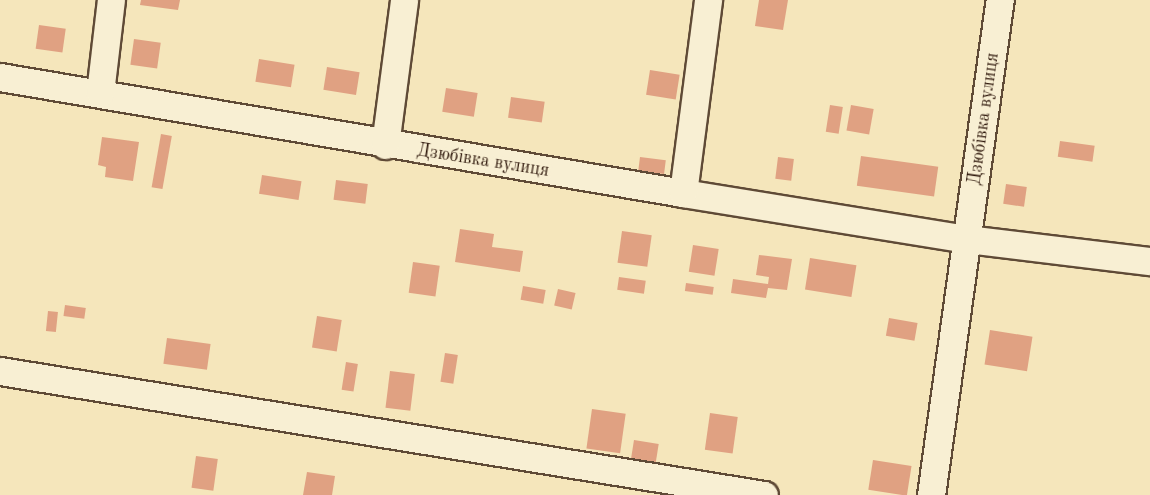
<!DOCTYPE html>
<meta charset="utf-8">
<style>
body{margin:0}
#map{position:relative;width:1150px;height:495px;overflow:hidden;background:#f5e6bb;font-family:"Old Standard TT",serif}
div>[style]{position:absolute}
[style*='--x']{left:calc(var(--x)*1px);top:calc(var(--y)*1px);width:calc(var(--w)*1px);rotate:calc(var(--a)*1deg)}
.building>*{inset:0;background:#e0a182;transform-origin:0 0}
.roads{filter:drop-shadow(2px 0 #5f4a36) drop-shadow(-2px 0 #5f4a36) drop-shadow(0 2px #5f4a36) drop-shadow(0 -2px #5f4a36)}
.minor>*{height:27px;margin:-13.5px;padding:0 13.5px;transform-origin:13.5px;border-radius:13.5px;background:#f8efd3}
span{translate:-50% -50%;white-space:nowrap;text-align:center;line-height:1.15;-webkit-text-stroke:5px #f8efd3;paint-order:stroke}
.street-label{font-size:18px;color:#2d160a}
</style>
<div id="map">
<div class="building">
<div style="clip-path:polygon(141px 0,180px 0,178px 10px,140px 5px)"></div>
<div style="clip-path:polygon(759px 0,788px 0,783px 30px,755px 26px)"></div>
<div style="left:39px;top:25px;width:27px;height:24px;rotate:8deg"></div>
<div style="left:134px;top:39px;width:27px;height:26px;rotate:8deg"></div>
<div style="left:259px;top:59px;width:36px;height:23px;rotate:9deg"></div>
<div style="left:327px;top:67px;width:33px;height:23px;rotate:9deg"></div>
<div style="left:650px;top:70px;width:30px;height:25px;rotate:9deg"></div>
<div style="left:446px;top:88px;width:32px;height:24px;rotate:9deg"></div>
<div style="left:511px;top:97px;width:34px;height:21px;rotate:8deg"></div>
<div style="left:830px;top:105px;width:13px;height:27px;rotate:9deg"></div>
<div style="left:851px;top:105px;width:23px;height:26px;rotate:10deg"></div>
<div style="left:161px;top:134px;width:11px;height:54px;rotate:10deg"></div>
<div style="clip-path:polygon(102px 137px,139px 142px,133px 181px,105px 177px,106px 167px,98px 165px)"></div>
<div style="left:1060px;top:141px;width:35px;height:16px;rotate:8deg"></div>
<div style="left:861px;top:156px;width:78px;height:30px;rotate:8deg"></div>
<div style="left:640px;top:157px;width:26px;height:14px;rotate:7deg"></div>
<div style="left:778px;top:157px;width:16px;height:22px;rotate:7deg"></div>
<div style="left:262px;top:175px;width:40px;height:19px;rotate:9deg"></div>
<div style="left:336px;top:180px;width:32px;height:20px;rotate:7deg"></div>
<div style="left:1006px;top:184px;width:21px;height:20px;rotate:8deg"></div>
<div style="clip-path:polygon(460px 229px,494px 234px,492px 247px,523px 251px,520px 272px,455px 262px)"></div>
<div style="left:622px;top:231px;width:30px;height:32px;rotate:8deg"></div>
<div style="left:693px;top:245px;width:26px;height:27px;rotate:9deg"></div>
<div style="clip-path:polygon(759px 255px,792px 259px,787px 290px,768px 288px,766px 298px,731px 293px,733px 279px,768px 284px,769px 277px,756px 275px)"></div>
<div style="left:810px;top:258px;width:47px;height:32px;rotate:9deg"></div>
<div style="left:413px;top:262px;width:27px;height:31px;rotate:8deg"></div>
<div style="left:619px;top:277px;width:27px;height:13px;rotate:8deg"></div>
<div style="left:686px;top:283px;width:28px;height:8px;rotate:8deg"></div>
<div style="left:523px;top:286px;width:23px;height:14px;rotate:10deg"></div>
<div style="left:558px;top:289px;width:18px;height:17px;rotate:13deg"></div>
<div style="left:65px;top:305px;width:21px;height:11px;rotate:8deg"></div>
<div style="left:48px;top:311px;width:10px;height:20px;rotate:6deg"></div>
<div style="left:317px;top:316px;width:25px;height:32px;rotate:9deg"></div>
<div style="left:889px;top:318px;width:29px;height:18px;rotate:10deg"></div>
<div style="left:990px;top:330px;width:43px;height:35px;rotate:9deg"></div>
<div style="left:167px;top:338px;width:44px;height:26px;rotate:8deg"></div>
<div style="left:445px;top:353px;width:13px;height:29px;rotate:9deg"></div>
<div style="left:346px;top:362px;width:12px;height:28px;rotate:9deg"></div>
<div style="left:390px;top:371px;width:25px;height:37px;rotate:7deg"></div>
<div style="left:592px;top:409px;width:34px;height:40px;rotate:8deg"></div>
<div style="left:710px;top:413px;width:28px;height:37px;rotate:8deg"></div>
<div style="left:634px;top:440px;width:25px;height:19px;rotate:9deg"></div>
<div style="left:196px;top:456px;width:22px;height:32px;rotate:8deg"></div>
<div style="left:873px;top:460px;width:39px;height:30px;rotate:9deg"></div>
<div style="clip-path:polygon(307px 472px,335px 476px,332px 495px,303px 495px)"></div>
</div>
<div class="roads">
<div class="minor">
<div style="--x:0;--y:77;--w:693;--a:9.64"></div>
<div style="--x:683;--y:193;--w:288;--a:9.2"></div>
<div style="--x:967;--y:239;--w:184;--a:6.9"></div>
<div style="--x:100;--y:93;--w:94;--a:-83.3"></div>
<div style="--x:385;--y:145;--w:146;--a:-82.5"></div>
<div style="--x:683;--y:193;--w:195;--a:-82.6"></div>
<div style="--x:0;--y:371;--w:774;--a:9.22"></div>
<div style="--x:931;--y:495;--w:500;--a:-82.1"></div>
</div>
</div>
<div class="street-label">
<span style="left:984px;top:119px;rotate:-82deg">Дзюбівка вулиця</span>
<span style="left:483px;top:161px;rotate:9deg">Дзюбівка вулиця</span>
</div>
</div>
